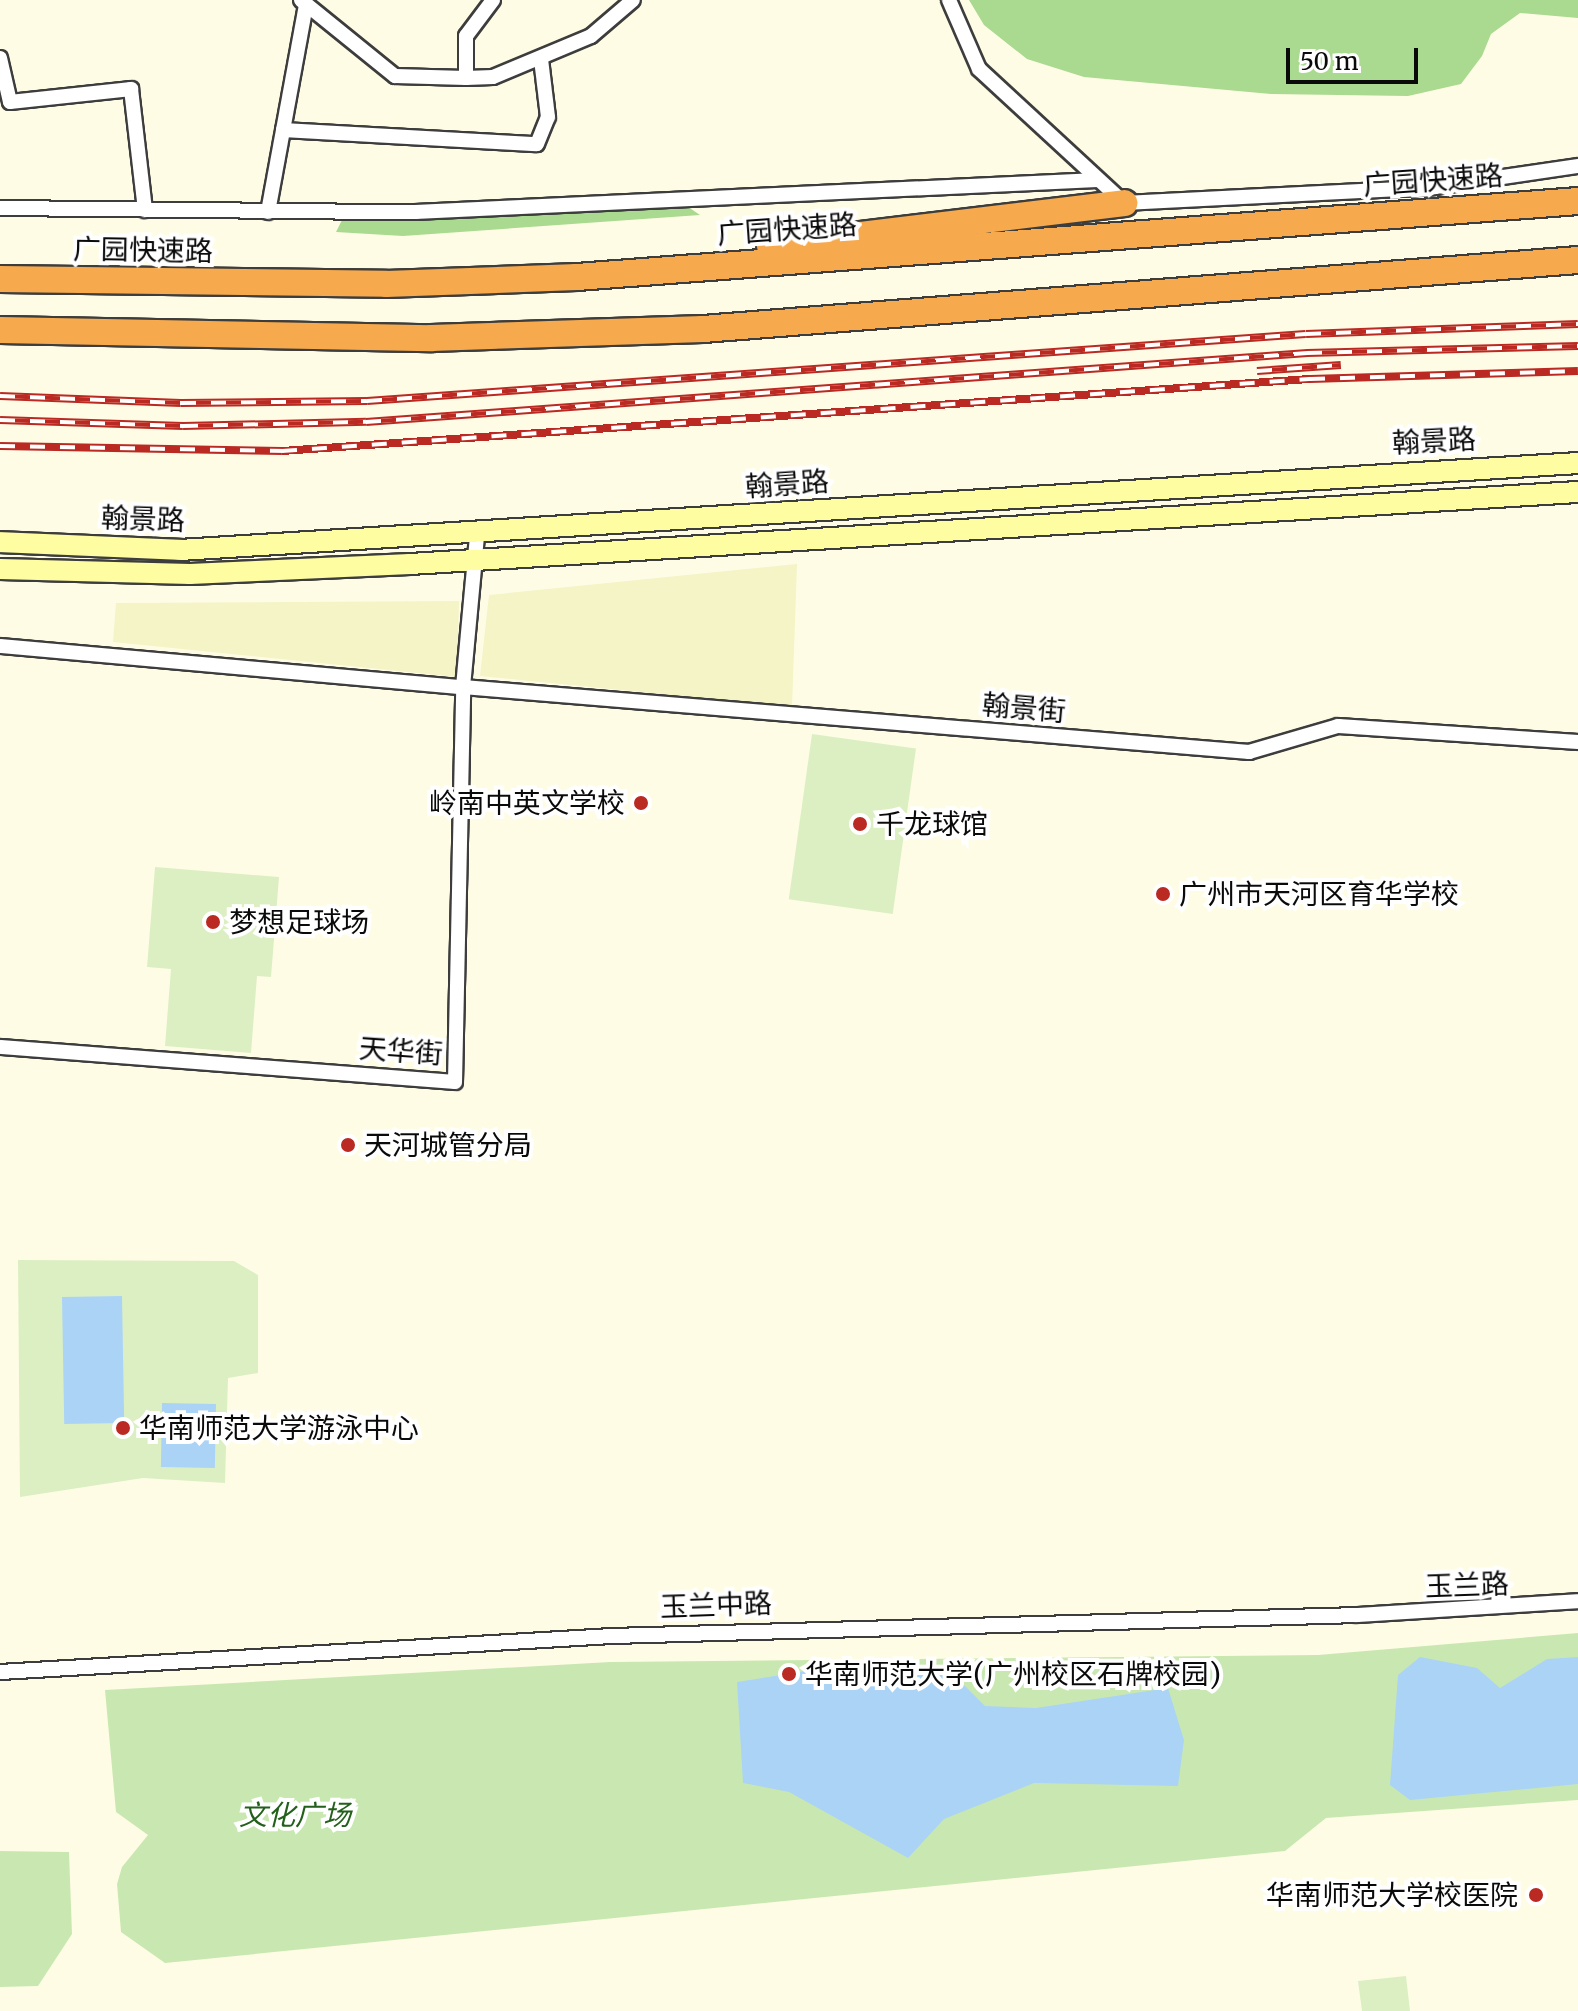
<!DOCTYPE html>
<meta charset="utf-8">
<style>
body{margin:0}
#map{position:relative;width:1578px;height:2011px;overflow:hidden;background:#fffce6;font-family:Merriweather,"Noto Sans SC",serif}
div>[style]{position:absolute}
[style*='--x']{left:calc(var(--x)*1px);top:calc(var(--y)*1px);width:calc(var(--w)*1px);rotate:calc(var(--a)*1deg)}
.farmland>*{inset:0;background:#f4f4c7}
.green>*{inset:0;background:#c9e8b1}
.forest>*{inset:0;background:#aad990}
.pitch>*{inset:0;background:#dcefc3;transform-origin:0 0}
.water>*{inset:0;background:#abd3f6;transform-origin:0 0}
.roads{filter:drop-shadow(2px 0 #3d3d3d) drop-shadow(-2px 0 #3d3d3d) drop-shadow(0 2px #3d3d3d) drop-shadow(0 -2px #3d3d3d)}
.street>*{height:14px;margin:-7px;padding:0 7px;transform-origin:7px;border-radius:7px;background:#fff}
.secondary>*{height:20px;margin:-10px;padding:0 10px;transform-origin:10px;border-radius:10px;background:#fffda1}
.highway>*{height:26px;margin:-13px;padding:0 13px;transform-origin:13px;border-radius:13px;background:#f6aa4d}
.rail>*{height:8px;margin-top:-4px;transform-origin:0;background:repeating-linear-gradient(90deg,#fff 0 15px,#ba2922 0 30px);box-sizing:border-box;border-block:2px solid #ba2922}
.dots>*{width:22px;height:22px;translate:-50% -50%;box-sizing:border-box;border:4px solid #fff;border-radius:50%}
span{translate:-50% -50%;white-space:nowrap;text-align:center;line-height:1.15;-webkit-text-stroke:8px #fff;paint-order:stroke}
.street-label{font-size:28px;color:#0a0a0a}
.poi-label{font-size:28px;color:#0a0a0a}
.right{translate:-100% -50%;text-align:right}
.left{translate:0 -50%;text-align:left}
.park-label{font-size:28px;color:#23601b;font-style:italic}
.scale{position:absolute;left:1286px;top:48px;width:132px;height:36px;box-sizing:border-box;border:4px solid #0a0a0a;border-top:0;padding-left:10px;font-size:24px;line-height:28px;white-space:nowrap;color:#0a0a0a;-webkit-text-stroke:6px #fff;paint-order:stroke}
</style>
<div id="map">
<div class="farmland">
<div style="clip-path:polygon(797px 564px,792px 707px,480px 676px,489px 595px)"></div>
<div style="clip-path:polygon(459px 601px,457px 677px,113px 642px,116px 603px)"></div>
</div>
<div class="green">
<div style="clip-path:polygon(1578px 1633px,1578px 1800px,1326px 1818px,1285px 1851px,165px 1963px,121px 1932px,117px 1884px,122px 1867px,148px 1835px,116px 1812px,105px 1690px,610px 1662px,1318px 1655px)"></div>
<div style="clip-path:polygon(0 1851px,69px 1852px,72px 1934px,38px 1986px,0 1987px)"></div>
</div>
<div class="forest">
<div style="clip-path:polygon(969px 0,1578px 0,1578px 18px,1520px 13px,1491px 34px,1482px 56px,1461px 84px,1408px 96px,1271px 94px,1084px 77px,1027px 59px,984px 25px)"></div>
<div style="clip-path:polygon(675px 198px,700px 215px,403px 236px,336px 232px,346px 212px)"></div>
</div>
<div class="pitch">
<div style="left:812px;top:734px;width:105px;height:167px;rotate:8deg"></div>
<div style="clip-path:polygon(155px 867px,279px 877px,271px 977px,257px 976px,251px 1053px,165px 1046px,171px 969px,147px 967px)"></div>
<div style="clip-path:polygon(18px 1260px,234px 1261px,258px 1275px,258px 1373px,228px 1378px,225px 1483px,143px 1478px,20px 1497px)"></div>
<div style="clip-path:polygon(1406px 1976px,1410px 2011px,1362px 2011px,1358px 1981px)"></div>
</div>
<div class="water">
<div style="left:122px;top:1296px;width:127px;height:60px;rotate:89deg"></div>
<div style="left:162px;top:1403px;width:54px;height:64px;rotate:1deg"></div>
<div style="clip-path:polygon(1420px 1657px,1477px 1668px,1500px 1688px,1547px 1659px,1578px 1657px,1578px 1784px,1410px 1800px,1390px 1785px,1398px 1675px)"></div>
<div style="clip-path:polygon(843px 1665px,944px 1665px,985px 1706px,1036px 1708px,1168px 1688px,1184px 1740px,1178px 1786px,1034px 1783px,944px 1819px,908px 1858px,789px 1792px,743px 1783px,737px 1682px)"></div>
</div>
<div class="roads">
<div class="street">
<div style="--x:301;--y:0;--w:121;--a:39"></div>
<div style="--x:395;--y:76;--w:71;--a:1.6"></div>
<div style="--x:466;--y:78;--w:27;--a:-2"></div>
<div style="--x:493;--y:77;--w:106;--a:-22.7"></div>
<div style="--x:591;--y:36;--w:55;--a:-40.6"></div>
<div style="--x:949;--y:0;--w:75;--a:66.5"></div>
<div style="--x:979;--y:69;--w:197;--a:42.7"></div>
<div style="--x:1124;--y:203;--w:311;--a:-2.9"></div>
<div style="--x:1435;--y:187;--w:145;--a:-8.4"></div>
<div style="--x:0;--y:58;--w:45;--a:77.2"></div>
<div style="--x:10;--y:102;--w:122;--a:-6.1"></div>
<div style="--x:131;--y:89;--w:122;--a:83.4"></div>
<div style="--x:466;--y:78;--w:42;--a:-90"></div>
<div style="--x:466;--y:36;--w:45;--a:-53.1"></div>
<div style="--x:283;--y:130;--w:254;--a:3.2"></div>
<div style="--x:537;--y:144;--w:29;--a:-68"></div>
<div style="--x:548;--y:117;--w:58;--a:-96.9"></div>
<div style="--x:0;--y:208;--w:415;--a:0.6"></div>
<div style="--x:415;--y:212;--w:683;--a:-2.69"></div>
<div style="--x:268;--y:212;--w:211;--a:-79.6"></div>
<div style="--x:0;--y:646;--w:465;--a:5.1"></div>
<div style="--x:463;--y:687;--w:153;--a:-84.7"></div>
<div style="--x:0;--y:1047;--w:456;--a:4.4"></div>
<div style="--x:455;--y:1082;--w:395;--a:-88.8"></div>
<div style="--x:463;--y:687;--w:789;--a:4.73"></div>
<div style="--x:1249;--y:752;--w:93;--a:-16.3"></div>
<div style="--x:1338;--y:726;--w:241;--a:3.8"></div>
<div style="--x:0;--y:1672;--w:613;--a:-3.37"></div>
<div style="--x:612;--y:1636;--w:745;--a:-1.61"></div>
<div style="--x:1357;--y:1615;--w:221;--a:-3.6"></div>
</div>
<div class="secondary">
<div style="--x:0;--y:542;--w:180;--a:2.5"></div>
<div style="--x:180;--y:550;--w:1401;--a:-3.56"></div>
<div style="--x:0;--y:569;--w:190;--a:1.5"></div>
<div style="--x:190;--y:574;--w:220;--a:-2.6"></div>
<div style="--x:410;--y:564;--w:1170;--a:-3.53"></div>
</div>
<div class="highway">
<div style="--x:770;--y:246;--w:357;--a:-6.9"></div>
<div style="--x:0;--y:279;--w:386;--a:0.7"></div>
<div style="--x:386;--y:284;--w:191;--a:-2.1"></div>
<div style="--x:577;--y:277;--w:1004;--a:-4.34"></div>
<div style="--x:0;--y:330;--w:431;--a:1.1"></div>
<div style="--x:431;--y:338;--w:272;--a:-1.9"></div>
<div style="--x:703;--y:329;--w:878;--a:-4.51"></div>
</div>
</div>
<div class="rail">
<div style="--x:1257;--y:371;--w:84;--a:-4.1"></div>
<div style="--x:0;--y:396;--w:181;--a:2.2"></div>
<div style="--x:181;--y:403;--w:186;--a:-0.6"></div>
<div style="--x:367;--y:401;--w:941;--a:-4.08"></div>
<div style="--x:1306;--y:334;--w:272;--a:-2.1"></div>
<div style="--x:0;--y:420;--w:183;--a:1.9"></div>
<div style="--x:183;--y:426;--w:183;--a:-1.3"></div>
<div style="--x:366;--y:422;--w:944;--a:-4.19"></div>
<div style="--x:1307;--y:353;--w:271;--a:-1.5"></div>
<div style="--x:0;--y:446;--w:282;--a:1"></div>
<div style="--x:282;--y:451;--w:1031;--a:-4.01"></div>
<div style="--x:1310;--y:379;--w:268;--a:-1.7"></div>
</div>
<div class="dots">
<div style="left:641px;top:803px;background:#ba2922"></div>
<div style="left:860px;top:824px;background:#ba2922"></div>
<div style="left:1163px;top:894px;background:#ba2922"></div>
<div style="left:213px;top:922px;background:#ba2922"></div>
<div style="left:348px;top:1145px;background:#ba2922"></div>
<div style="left:123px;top:1428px;background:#ba2922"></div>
<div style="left:789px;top:1674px;background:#ba2922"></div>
<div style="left:1536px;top:1895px;background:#ba2922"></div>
</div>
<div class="street-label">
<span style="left:1433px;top:180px;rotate:-4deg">广园快速路</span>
<span style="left:787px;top:229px;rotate:-4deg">广园快速路</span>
<span style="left:143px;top:250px;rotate:1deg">广园快速路</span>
<span style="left:1434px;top:441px;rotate:-3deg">翰景路</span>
<span style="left:787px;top:484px;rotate:-4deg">翰景路</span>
<span style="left:143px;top:519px;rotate:2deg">翰景路</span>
<span style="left:1024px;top:708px;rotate:5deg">翰景街</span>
<span style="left:401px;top:1051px;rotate:4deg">天华街</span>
<span style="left:1467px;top:1585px;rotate:-2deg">玉兰路</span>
<span style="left:716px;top:1605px;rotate:-2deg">玉兰中路</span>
</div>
<div class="poi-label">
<span class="right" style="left:625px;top:803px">岭南中英文学校</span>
<span class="left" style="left:876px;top:824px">千龙球馆</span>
<span class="left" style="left:1179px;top:894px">广州市天河区育华学校</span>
<span class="left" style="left:229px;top:922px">梦想足球场</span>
<span class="left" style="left:364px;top:1145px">天河城管分局</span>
<span class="left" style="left:139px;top:1428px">华南师范大学游泳中心</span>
<span class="left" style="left:805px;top:1674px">华南师范大学(广州校区石牌校园)</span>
<span class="right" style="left:1518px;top:1895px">华南师范大学校医院</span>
</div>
<div class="park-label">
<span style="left:295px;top:1815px">文化广场</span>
</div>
<div class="scale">50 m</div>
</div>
